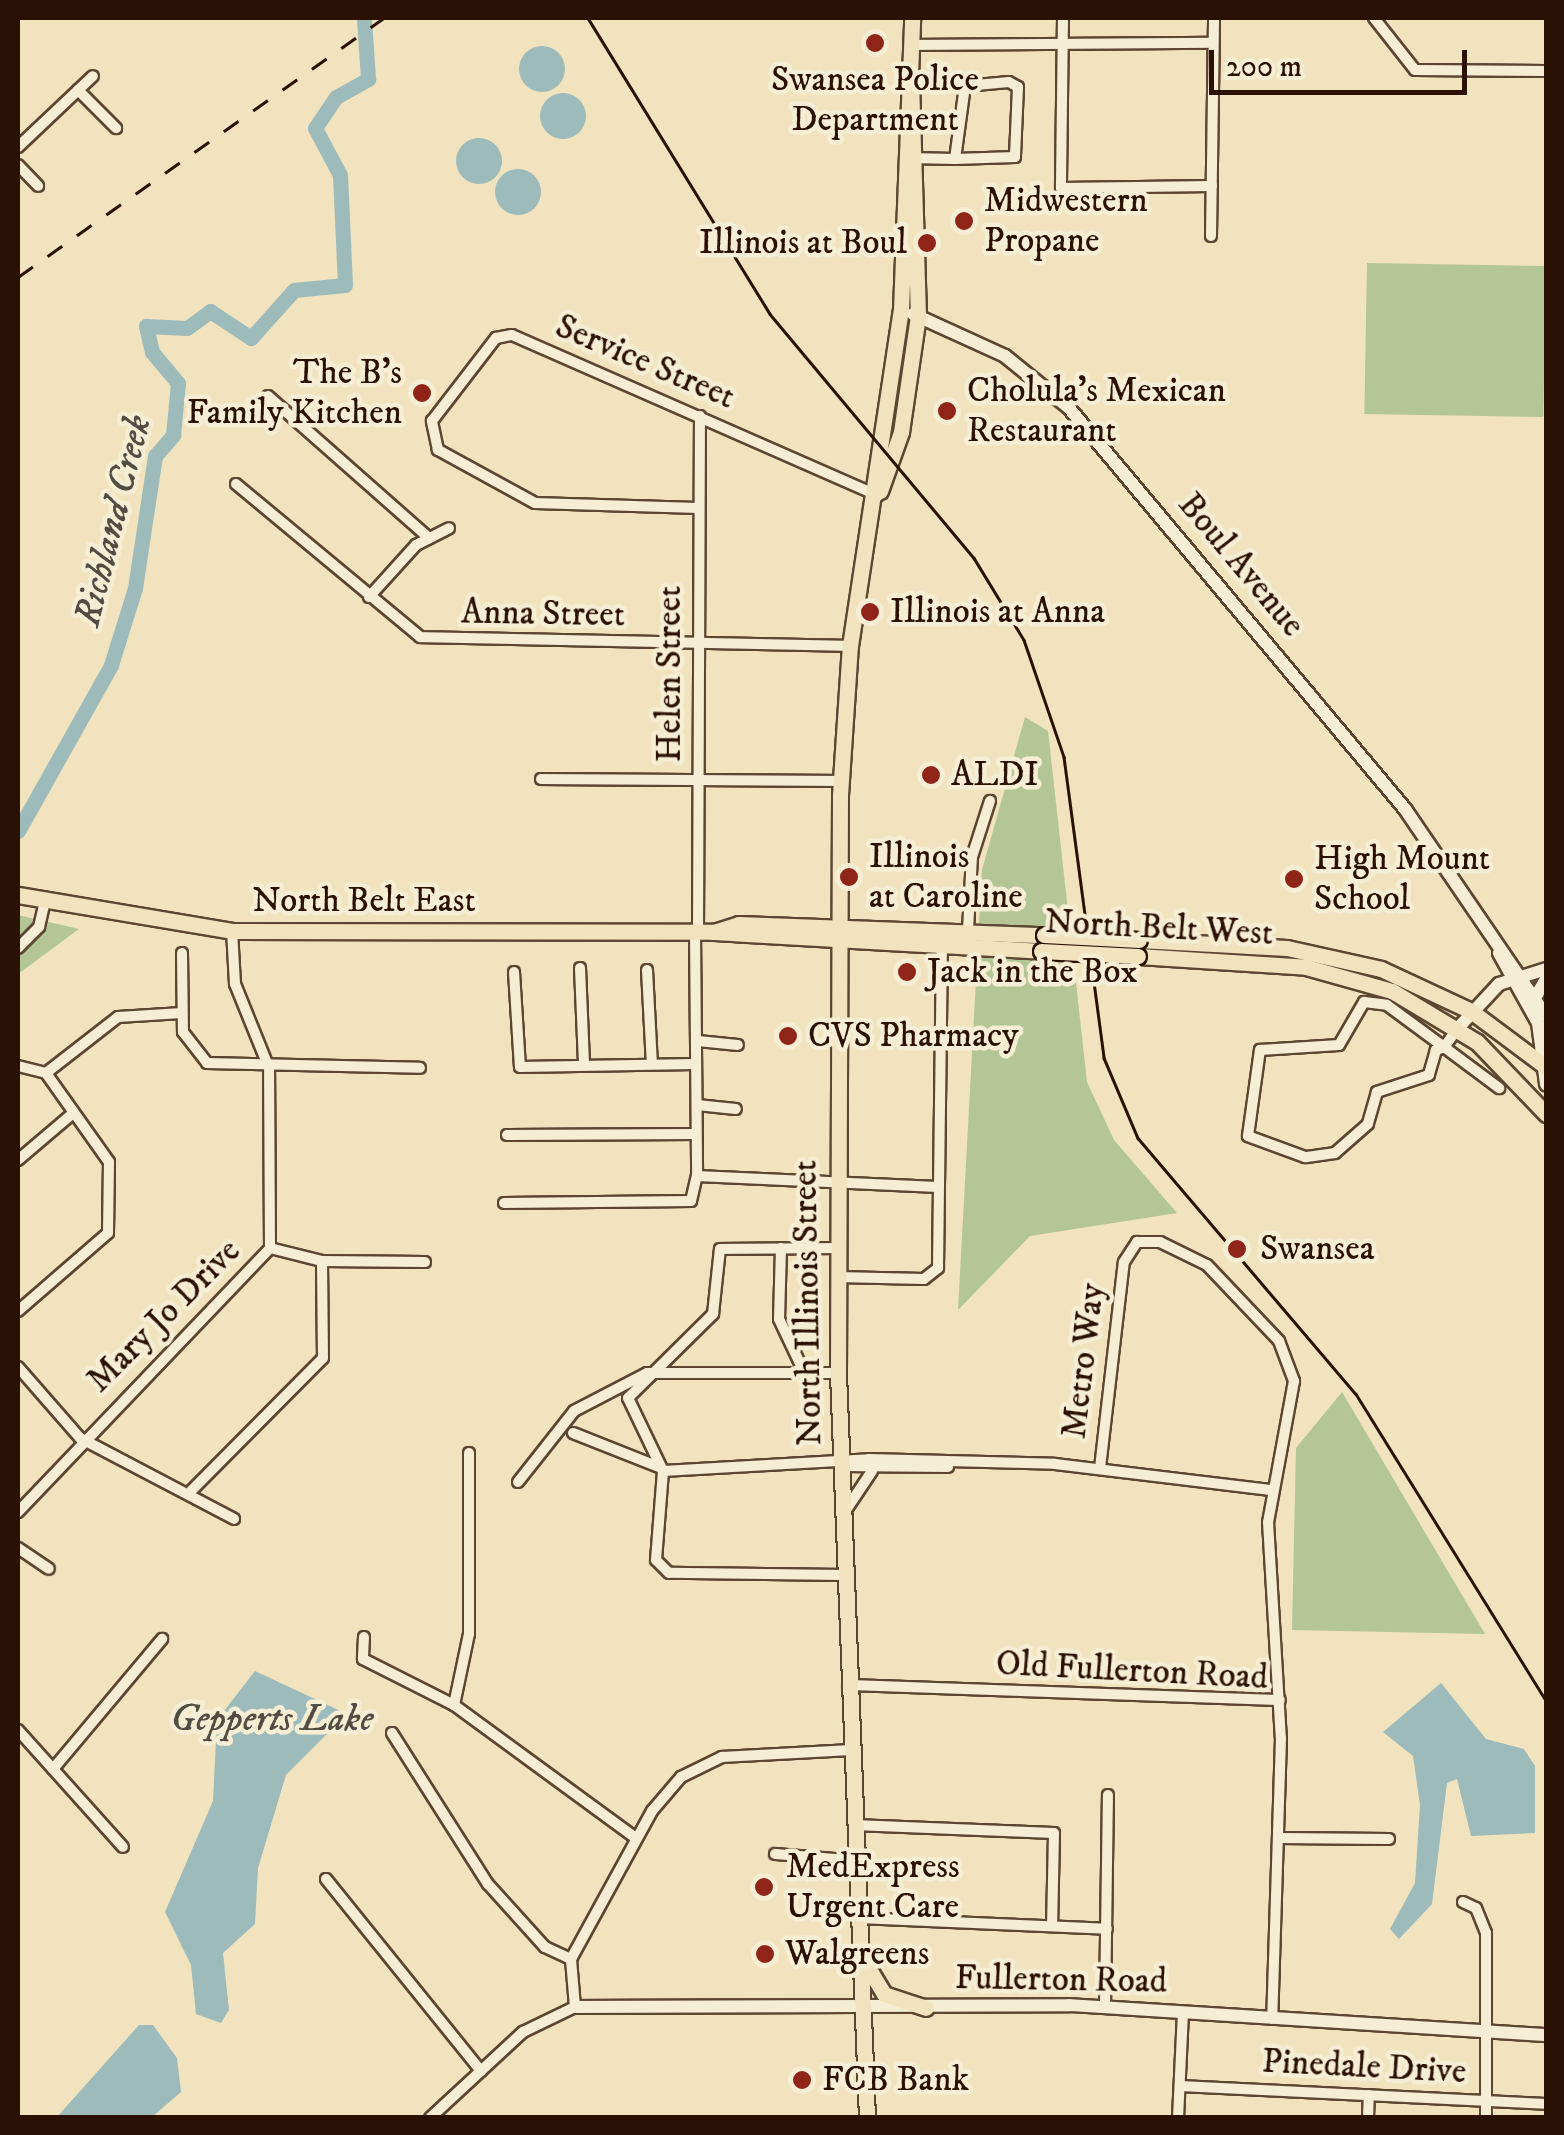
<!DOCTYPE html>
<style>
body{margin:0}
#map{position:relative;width:1564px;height:2135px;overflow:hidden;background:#f0e3bd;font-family:"IM FELL DW Pica",serif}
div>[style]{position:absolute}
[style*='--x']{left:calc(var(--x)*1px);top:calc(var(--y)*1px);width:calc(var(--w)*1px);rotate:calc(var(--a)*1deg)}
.green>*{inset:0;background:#b4c596;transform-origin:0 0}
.water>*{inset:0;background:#9ebbbb}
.round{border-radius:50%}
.river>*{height:15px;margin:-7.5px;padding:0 7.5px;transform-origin:7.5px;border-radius:7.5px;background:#9ebbbb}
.roads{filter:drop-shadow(2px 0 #5c4632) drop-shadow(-2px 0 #5c4632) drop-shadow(0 2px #5c4632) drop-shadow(0 -2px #5c4632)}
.minor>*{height:10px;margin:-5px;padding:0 5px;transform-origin:5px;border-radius:5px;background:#f5edd4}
.tertiary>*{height:12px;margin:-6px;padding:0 6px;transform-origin:6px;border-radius:6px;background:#f5edd4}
.primary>*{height:15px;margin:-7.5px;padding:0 7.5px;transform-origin:7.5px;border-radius:7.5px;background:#f0e3bd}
.tram>*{height:2.5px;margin:-1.25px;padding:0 1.25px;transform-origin:1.25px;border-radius:1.25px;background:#2a1103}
.rail>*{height:2.5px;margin-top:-1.25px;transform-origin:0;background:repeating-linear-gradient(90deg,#2a1103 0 18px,transparent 0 36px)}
.bridges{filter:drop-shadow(2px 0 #2a1103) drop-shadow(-2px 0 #2a1103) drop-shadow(0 2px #2a1103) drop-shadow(0 -2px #2a1103)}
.primary-bridge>*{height:15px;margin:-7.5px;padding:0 7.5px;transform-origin:7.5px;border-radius:7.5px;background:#f0e3bd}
.dots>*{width:28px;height:28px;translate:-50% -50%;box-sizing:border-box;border:5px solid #f5edd4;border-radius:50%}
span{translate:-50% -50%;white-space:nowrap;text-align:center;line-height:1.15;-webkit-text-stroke:9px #f5edd4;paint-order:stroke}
.poi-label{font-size:35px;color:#2a1103}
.left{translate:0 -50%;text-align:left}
.right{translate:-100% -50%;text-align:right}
.street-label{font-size:35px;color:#2a1103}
.water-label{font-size:38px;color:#534c43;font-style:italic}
.frame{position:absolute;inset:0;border:20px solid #2a1103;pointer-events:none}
.scale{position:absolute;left:1209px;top:50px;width:258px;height:45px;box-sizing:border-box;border:5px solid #2a1103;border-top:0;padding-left:12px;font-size:30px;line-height:35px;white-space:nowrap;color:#2a1103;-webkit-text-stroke:8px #f5edd4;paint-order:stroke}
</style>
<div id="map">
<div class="green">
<div style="left:1367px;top:263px;width:179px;height:151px;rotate:1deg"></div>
<div style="clip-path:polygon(1025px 717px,1048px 731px,1087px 1082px,1114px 1140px,1177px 1213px,1030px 1236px,958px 1310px,982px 870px)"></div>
<div style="clip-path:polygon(18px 915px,79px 929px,18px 974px)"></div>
<div style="clip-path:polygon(1342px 1392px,1485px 1634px,1292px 1630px,1296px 1448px)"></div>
</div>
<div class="water">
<div class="round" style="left:519px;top:46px;width:46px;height:46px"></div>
<div class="round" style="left:540px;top:93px;width:46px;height:46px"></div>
<div class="round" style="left:456px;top:138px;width:46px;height:46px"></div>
<div class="round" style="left:495px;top:169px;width:46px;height:46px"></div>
<div style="clip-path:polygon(255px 1671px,347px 1714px,286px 1775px,258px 1868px,255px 1924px,223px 1953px,229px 2010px,221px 2023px,196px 2014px,191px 1965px,165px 1912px,213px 1801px,217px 1720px)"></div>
<div style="clip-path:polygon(1441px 1683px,1486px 1739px,1524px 1749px,1535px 1766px,1535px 1833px,1471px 1836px,1457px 1779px,1447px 1783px,1432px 1904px,1399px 1939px,1390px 1929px,1415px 1883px,1420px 1805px,1413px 1756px,1383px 1732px)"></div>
<div style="clip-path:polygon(139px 2025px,153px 2025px,177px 2058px,181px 2092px,152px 2117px,57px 2117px)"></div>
</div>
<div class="river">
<div style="--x:18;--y:831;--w:190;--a:-60.7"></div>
<div style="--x:111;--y:665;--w:81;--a:-72.7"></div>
<div style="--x:135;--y:588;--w:134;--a:-81.4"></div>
<div style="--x:155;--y:456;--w:28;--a:-49"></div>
<div style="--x:173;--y:435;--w:52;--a:-84.5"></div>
<div style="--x:178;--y:383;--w:40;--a:-130"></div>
<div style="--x:152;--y:352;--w:27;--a:-103"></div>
<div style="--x:146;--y:326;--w:41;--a:2.8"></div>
<div style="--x:187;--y:328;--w:29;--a:-36"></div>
<div style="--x:210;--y:311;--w:49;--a:33.4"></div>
<div style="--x:251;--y:338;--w:64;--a:-48.1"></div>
<div style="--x:294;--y:290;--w:51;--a:-5.6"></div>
<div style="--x:345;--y:285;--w:110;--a:-92.6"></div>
<div style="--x:340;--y:175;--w:53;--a:-118"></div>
<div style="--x:315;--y:128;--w:37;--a:-56"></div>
<div style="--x:336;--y:97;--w:37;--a:-29"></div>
<div style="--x:368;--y:79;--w:61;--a:-93.8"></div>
</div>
<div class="roads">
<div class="minor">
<div style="--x:1063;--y:18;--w:170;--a:90.7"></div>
<div style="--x:1061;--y:188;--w:151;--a:-0.8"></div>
<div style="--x:1374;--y:18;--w:66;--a:51.7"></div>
<div style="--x:1415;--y:70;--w:131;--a:0.4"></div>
<div style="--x:912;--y:45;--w:300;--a:-0.4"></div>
<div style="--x:1009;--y:82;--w:10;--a:29"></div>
<div style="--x:1018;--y:87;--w:70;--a:92.5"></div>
<div style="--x:1015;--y:157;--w:60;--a:178.1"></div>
<div style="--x:955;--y:159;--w:74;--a:-82.2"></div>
<div style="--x:965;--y:86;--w:44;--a:-5.2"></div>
<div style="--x:78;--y:90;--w:54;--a:45"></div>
<div style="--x:18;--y:147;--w:103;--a:-43.4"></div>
<div style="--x:909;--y:158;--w:46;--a:1.2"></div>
<div style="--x:18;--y:165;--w:29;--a:46"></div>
<div style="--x:1211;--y:236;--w:218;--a:-89.2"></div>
<div style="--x:268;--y:396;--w:215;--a:41.4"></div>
<div style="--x:236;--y:484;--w:239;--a:39.7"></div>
<div style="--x:420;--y:637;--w:430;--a:1.2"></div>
<div style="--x:698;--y:508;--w:163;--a:-178.2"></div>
<div style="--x:535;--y:503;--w:111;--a:-151.3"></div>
<div style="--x:438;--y:450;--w:30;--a:-102"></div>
<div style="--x:432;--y:421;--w:105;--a:-52.4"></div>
<div style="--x:496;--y:338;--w:16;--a:-11"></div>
<div style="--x:512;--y:335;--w:400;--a:23.7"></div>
<div style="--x:369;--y:597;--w:70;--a:-47.9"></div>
<div style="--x:416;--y:545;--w:37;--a:-27"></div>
<div style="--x:541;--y:779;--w:299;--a:0.4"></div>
<div style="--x:968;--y:930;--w:73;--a:-86.9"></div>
<div style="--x:972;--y:857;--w:59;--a:-72.2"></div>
<div style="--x:695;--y:932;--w:244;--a:89.5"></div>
<div style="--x:698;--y:932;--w:516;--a:-89.78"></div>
<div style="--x:18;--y:948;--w:30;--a:-45"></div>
<div style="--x:39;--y:927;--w:26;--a:-77"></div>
<div style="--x:182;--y:953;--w:79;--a:89.3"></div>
<div style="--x:183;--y:1032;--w:39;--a:52"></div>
<div style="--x:207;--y:1063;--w:213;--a:1.3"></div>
<div style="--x:580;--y:968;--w:97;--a:87.6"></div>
<div style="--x:647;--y:970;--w:94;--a:87"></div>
<div style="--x:514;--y:972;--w:95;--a:86.4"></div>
<div style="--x:520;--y:1067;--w:175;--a:-1"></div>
<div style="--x:1458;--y:1028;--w:24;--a:126"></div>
<div style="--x:1444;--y:1047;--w:9;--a:159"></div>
<div style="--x:1436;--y:1050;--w:26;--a:106"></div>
<div style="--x:1429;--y:1075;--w:55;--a:161.9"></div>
<div style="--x:1377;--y:1092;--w:33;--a:106"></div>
<div style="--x:1368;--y:1124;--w:44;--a:138.7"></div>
<div style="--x:1335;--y:1153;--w:30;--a:172"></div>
<div style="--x:1305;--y:1157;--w:61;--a:-159.8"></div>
<div style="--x:1248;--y:1136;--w:87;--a:-82.1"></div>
<div style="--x:1260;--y:1050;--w:79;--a:-3.6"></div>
<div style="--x:1339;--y:1045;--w:50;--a:-59.8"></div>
<div style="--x:1364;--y:1002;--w:23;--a:7"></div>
<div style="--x:1387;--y:1005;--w:71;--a:36.4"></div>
<div style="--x:1444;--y:1047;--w:69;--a:36.7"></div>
<div style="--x:698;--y:1041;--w:40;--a:5.7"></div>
<div style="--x:18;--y:1066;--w:29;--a:14"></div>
<div style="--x:46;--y:1073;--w:91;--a:-37.9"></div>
<div style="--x:118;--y:1017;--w:64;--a:-3.6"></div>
<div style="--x:697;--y:1105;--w:39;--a:6"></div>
<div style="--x:507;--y:1135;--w:188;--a:-0.3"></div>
<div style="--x:18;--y:1160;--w:71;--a:-40.4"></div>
<div style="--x:504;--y:1203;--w:187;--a:-0.6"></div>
<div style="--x:691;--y:1201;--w:26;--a:-77"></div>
<div style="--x:697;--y:1176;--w:241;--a:2.6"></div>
<div style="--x:270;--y:1248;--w:54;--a:14"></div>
<div style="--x:322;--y:1261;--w:103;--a:0.6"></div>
<div style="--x:781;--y:1248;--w:71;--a:91.6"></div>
<div style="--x:779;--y:1319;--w:61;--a:64.7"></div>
<div style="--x:837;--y:1277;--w:87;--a:1.3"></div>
<div style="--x:924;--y:1279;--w:18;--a:-38"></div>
<div style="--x:938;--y:1268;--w:322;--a:-89.3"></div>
<div style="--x:18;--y:1311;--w:119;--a:-40.9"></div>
<div style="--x:108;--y:1233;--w:71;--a:-89.2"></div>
<div style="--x:109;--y:1162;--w:109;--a:-125.3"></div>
<div style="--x:18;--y:1367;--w:94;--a:48.9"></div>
<div style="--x:80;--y:1438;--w:174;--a:27.7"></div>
<div style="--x:573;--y:1433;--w:92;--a:21.6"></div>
<div style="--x:841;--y:1466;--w:107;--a:0.5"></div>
<div style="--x:1100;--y:1468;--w:207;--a:-83.4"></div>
<div style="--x:1124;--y:1262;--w:24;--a:-57"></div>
<div style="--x:1137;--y:1242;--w:23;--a:0"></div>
<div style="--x:1160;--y:1242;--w:52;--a:26.1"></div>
<div style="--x:1207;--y:1265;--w:105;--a:46.5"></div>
<div style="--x:1279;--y:1341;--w:43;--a:69.4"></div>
<div style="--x:1294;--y:1381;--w:143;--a:100.4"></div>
<div style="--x:1268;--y:1522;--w:216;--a:86.6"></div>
<div style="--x:1281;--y:1738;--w:281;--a:91.8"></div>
<div style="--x:663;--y:1471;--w:81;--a:-115.6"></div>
<div style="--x:628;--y:1398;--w:120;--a:-44.7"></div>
<div style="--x:713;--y:1314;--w:65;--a:-83.9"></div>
<div style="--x:720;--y:1249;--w:116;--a:-0.5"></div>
<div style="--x:518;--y:1482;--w:90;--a:-51.7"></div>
<div style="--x:574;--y:1411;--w:82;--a:-27.5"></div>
<div style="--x:647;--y:1373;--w:191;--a:0"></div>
<div style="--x:191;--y:1491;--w:187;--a:-45.2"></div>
<div style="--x:323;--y:1358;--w:97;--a:-90.6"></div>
<div style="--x:846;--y:1510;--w:47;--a:-56.3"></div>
<div style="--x:18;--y:1512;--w:365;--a:-46.3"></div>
<div style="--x:270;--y:1248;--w:180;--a:-90.3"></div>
<div style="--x:269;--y:1068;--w:91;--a:-112"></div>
<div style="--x:235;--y:984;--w:53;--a:-93.2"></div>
<div style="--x:18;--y:1548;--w:37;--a:34"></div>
<div style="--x:843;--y:1575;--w:174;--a:-179.3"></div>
<div style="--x:669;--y:1573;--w:18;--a:-135"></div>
<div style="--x:656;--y:1560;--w:89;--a:-85.5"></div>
<div style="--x:663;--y:1471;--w:206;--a:-3.3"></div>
<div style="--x:869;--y:1459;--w:186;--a:1.5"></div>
<div style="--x:1055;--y:1464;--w:217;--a:6.9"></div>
<div style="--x:364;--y:1637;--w:22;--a:93"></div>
<div style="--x:363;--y:1659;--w:102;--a:26.8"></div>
<div style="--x:454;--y:1705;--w:225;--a:36.2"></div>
<div style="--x:848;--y:1685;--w:432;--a:2"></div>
<div style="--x:454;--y:1705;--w:73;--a:-78.1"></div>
<div style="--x:469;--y:1634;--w:181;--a:-90"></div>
<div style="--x:18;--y:1730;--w:157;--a:48.1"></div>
<div style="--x:392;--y:1733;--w:179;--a:57.6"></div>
<div style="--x:488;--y:1884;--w:85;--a:47.9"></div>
<div style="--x:545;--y:1947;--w:29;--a:25"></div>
<div style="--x:53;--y:1769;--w:170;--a:-50"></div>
<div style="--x:854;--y:1825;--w:200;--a:2.3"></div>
<div style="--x:1054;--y:1833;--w:93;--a:91.2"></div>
<div style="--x:1279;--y:1838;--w:110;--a:0.5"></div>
<div style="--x:775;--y:1854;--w:81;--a:4.9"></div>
<div style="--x:326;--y:1879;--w:247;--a:51.1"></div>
<div style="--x:1463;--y:1902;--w:14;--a:25"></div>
<div style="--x:1476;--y:1908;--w:27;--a:68"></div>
<div style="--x:1486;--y:1933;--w:185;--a:90"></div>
<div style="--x:858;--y:1918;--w:249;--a:2.5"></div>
<div style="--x:1105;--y:2007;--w:212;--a:-89.2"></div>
<div style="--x:1180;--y:2086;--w:366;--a:2.8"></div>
<div style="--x:430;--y:2118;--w:127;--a:-42.8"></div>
<div style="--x:523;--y:2032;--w:58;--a:-25.7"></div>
<div style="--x:575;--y:2007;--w:48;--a:-94.8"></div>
<div style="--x:571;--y:1959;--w:169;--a:-61.3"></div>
<div style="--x:652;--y:1811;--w:45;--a:-49.5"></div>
<div style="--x:681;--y:1777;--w:46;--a:-26"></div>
<div style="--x:722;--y:1757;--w:129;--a:-3.1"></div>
<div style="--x:1178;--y:2118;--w:105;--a:-87.3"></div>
<div style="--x:1368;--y:2118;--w:23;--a:-88"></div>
</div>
<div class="tertiary">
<div style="--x:913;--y:314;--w:101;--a:24.5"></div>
<div style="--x:1005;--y:356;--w:82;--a:39.1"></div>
<div style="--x:1069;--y:408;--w:523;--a:50.04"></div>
<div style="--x:1405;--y:809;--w:250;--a:55.7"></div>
<div style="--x:1499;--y:953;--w:80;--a:60.9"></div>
<div style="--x:1538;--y:1023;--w:62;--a:82.5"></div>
<div style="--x:1535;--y:998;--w:22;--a:-60"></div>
<div style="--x:1458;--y:1028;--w:60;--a:-47"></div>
<div style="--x:1499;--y:984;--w:49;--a:-17.7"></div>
<div style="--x:575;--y:2007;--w:494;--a:-0.2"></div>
<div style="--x:1069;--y:2005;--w:478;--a:3.6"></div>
</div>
<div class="primary">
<div style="--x:880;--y:491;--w:63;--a:-70.4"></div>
<div style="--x:901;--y:432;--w:117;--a:-81.7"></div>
<div style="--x:918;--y:316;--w:243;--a:-91.7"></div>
<div style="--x:18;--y:895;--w:217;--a:9.5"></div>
<div style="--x:232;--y:931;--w:482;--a:0.1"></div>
<div style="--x:714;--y:932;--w:328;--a:3.3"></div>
<div style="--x:714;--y:932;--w:26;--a:-18"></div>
<div style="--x:739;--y:924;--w:305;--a:2.1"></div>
<div style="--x:1139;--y:940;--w:148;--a:3.1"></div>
<div style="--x:1287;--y:948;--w:96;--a:12.6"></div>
<div style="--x:1381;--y:969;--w:99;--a:25"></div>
<div style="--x:1471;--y:1011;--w:94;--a:36.7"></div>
<div style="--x:1138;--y:956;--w:168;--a:3.7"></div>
<div style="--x:1306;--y:967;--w:89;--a:15.6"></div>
<div style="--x:1392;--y:991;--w:99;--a:31"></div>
<div style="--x:1477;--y:1042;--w:100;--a:46.2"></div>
<div style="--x:863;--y:1959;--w:41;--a:59"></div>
<div style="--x:884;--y:1994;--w:44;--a:18.4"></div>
<div style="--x:867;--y:2118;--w:746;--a:-92.23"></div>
<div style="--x:838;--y:1373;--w:578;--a:-89.8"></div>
<div style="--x:840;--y:795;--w:149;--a:-86.2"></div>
<div style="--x:850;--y:646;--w:340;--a:-81.4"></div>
<div style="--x:901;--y:310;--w:292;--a:-87.8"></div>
</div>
</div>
<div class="tram">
<div style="--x:588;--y:18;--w:347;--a:58.4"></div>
<div style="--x:770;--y:314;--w:318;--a:50.1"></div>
<div style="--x:974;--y:558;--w:96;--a:58.6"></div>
<div style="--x:1024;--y:640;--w:124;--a:71.1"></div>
<div style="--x:1064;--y:757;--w:304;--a:82.4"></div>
<div style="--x:1104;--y:1058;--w:87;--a:67"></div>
<div style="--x:1138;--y:1138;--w:336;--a:49.6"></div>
<div style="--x:1356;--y:1394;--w:361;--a:58.2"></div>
</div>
<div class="rail">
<div style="--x:18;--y:277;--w:448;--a:-35.3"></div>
</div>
<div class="bridges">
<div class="primary-bridge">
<div style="--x:1044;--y:935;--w:95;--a:3"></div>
<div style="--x:1041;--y:951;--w:97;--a:3"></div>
</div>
</div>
<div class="dots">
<div style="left:875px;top:43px;background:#8f2418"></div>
<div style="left:964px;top:221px;background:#8f2418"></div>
<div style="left:927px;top:243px;background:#8f2418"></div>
<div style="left:422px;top:393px;background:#8f2418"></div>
<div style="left:947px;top:411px;background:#8f2418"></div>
<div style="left:870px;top:612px;background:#8f2418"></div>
<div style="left:931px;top:775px;background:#8f2418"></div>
<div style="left:849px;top:877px;background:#8f2418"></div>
<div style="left:1294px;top:879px;background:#8f2418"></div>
<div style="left:907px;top:972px;background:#8f2418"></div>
<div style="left:788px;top:1036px;background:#8f2418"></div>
<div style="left:1237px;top:1249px;background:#8f2418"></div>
<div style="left:764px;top:1887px;background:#8f2418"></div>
<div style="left:765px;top:1954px;background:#8f2418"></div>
<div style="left:802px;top:2080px;background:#8f2418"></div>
</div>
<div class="poi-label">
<span style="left:875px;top:100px">Swansea Police<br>Department</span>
<span class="left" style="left:984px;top:221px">Midwestern<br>Propane</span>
<span class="right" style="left:907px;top:243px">Illinois at Boul</span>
<span class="right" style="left:402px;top:393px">The B's<br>Family Kitchen</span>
<span class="left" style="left:967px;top:411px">Cholula's Mexican<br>Restaurant</span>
<span class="left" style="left:890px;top:612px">Illinois at Anna</span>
<span class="left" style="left:951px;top:775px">ALDI</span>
<span class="left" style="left:869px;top:877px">Illinois<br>at Caroline</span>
<span class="left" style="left:1314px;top:879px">High Mount<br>School</span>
<span class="left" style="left:927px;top:972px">Jack in the Box</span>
<span class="left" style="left:808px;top:1036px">CVS Pharmacy</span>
<span class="left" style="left:1260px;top:1249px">Swansea</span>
<span class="left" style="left:786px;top:1887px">MedExpress<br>Urgent Care</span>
<span class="left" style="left:785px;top:1954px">Walgreens</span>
<span class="left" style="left:822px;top:2080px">FCB Bank</span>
</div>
<div class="street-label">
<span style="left:645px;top:362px;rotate:23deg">Service Street</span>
<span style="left:1241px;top:565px;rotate:50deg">Boul Avenue</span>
<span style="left:543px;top:614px;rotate:1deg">Anna Street</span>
<span style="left:670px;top:674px;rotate:-90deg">Helen Street</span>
<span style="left:364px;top:901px">North Belt East</span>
<span style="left:1159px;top:928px;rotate:3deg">North Belt West</span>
<span style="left:808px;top:1303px;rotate:-91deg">North Illinois Street</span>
<span style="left:164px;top:1316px;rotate:-45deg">Mary Jo Drive</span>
<span style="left:1084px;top:1361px;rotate:-83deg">Metro Way</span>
<span style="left:1132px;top:1671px;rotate:3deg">Old Fullerton Road</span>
<span style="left:1061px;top:1980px;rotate:1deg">Fullerton Road</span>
<span style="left:1364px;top:2067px;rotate:3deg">Pinedale Drive</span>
</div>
<div class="water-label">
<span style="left:114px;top:521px;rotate:-76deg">Richland Creek</span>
<span style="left:272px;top:1720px">Gepperts Lake</span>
</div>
<div class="frame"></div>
<div class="scale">200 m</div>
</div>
